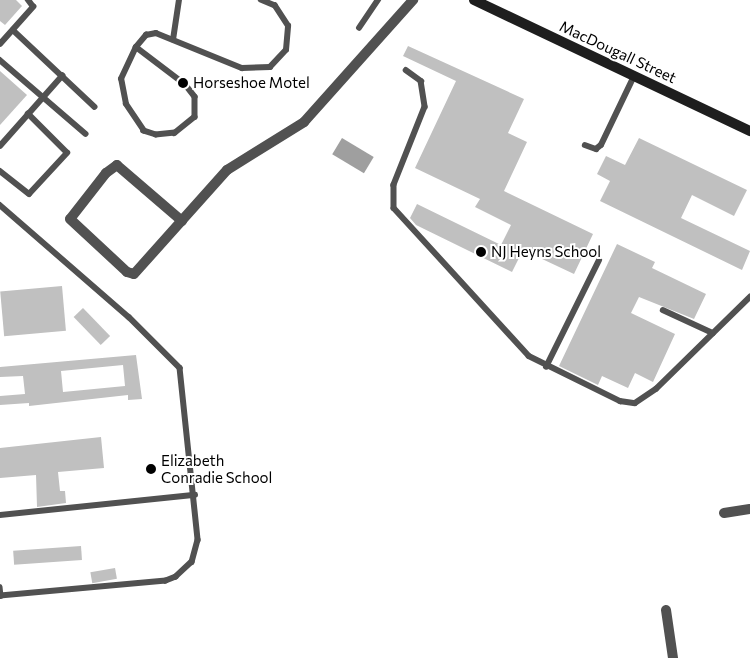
<!DOCTYPE html>
<style>
body{margin:0}
#map{position:relative;width:750px;height:658px;overflow:hidden;background:#fff;font-family:Commissioner,sans-serif}
div>[style]{position:absolute}
[style*='--x']{left:calc(var(--x)*1px);top:calc(var(--y)*1px);width:calc(var(--w)*1px);rotate:calc(var(--a)*1deg)}
.water>*{inset:0;background:#9f9f9f;transform-origin:0 0}
.building>*{inset:0;background:#c0c0c0;transform-origin:0 0}
.lane>*{height:5.5px;margin:-2.75px;padding:0 2.75px;transform-origin:2.75px;border-radius:2.75px;background:#515151}
.street>*{height:10px;margin:-5px;padding:0 5px;transform-origin:5px;border-radius:5px;background:#515151}
.secondary>*{height:10px;margin:-5px;padding:0 5px;transform-origin:5px;border-radius:5px;background:#1e1e1e}
.dots>*{width:14px;height:14px;translate:-50% -50%;box-sizing:border-box;border:2px solid #fff;border-radius:50%}
span{translate:-50% -50%;white-space:nowrap;text-align:center;line-height:1.15;-webkit-text-stroke:4px #fff;paint-order:stroke}
.street-label{font-size:15px;color:#000}
.poi-label{font-size:15px;color:#000}
.left{translate:0 -50%;text-align:left}
</style>
<div id="map">
<div class="water">
<div style="left:342px;top:138px;width:37px;height:19px;rotate:31deg"></div>
</div>
<div class="building">
<div style="clip-path:polygon(0 0,16px 0,22px 6px,5px 25px,0 21px)"></div>
<div style="clip-path:polygon(408px 46px,524px 99px,508px 133px,527px 142px,504px 191px,593px 234px,574px 274px,523px 250px,512px 272px,416px 225px,410px 218px,417px 204px,501px 245px,511px 225px,475px 207px,480px 199px,415px 168px,456px 81px,403px 56px)"></div>
<div style="clip-path:polygon(0 71px,27px 95px,0 125px)"></div>
<div style="clip-path:polygon(639px 138px,747px 190px,734px 216px,692px 195px,681px 218px,750px 251px,742px 270px,600px 201px,610px 181px,597px 174px,606px 156px,625px 165px)"></div>
<div style="clip-path:polygon(617px 244px,655px 262px,652px 268px,706px 294px,694px 319px,639px 297px,631px 313px,675px 334px,653px 382px,635px 373px,628px 388px,602px 376px,598px 385px,559px 366px)"></div>
<div style="left:62px;top:286px;width:45px;height:62px;rotate:85deg"></div>
<div style="left:83px;top:308px;width:39px;height:13px;rotate:46deg"></div>
<div style="clip-path:polygon(evenodd,136px 355px,142px 399px,128px 400px,128px 395px,29px 406px,29px 403px,0 405px,0 396px,25px 394px,23px 376px,0 377px,0 367px,136px 355px,123px 365px,125px 386px,63px 392px,61px 371px,123px 365px)"></div>
<div style="clip-path:polygon(101px 437px,104px 468px,58px 472px,60px 491px,65px 491px,66px 503px,37px 507px,36px 475px,0 478px,0 448px)"></div>
<div style="left:81px;top:546px;width:14px;height:68px;rotate:86deg"></div>
<div style="left:115px;top:568px;width:11px;height:25px;rotate:80deg"></div>
</div>
<div class="lane">
<div style="--x:359;--y:28;--w:34;--a:-56"></div>
<div style="--x:13;--y:30;--w:112;--a:43.2"></div>
<div style="--x:173;--y:40;--w:40;--a:-81.5"></div>
<div style="--x:0;--y:44;--w:50;--a:-48.3"></div>
<div style="--x:33;--y:7;--w:9;--a:-126"></div>
<div style="--x:136;--y:47;--w:61;--a:37.1"></div>
<div style="--x:185;--y:84;--w:16;--a:52"></div>
<div style="--x:195;--y:97;--w:20;--a:90"></div>
<div style="--x:195;--y:117;--w:26;--a:141"></div>
<div style="--x:175;--y:133;--w:19;--a:174"></div>
<div style="--x:156;--y:135;--w:13;--a:-162"></div>
<div style="--x:144;--y:131;--w:32;--a:-124"></div>
<div style="--x:126;--y:104;--w:25;--a:-101"></div>
<div style="--x:121;--y:79;--w:35;--a:-65"></div>
<div style="--x:136;--y:47;--w:16;--a:-50"></div>
<div style="--x:146;--y:35;--w:10;--a:-11"></div>
<div style="--x:156;--y:33;--w:93;--a:22.1"></div>
<div style="--x:242;--y:68;--w:28;--a:-2"></div>
<div style="--x:270;--y:67;--w:23;--a:-47"></div>
<div style="--x:286;--y:50;--w:24;--a:-85"></div>
<div style="--x:288;--y:26;--w:24;--a:-123"></div>
<div style="--x:275;--y:6;--w:15;--a:-157"></div>
<div style="--x:0;--y:60;--w:113;--a:40.7"></div>
<div style="--x:406;--y:70;--w:19;--a:36"></div>
<div style="--x:421;--y:81;--w:26;--a:81"></div>
<div style="--x:425;--y:107;--w:84;--a:111.7"></div>
<div style="--x:394;--y:185;--w:23;--a:90"></div>
<div style="--x:394;--y:208;--w:200;--a:47.6"></div>
<div style="--x:529;--y:356;--w:102;--a:26.3"></div>
<div style="--x:620;--y:401;--w:15;--a:8"></div>
<div style="--x:635;--y:403;--w:25;--a:-34"></div>
<div style="--x:656;--y:389;--w:132;--a:-44.4"></div>
<div style="--x:585;--y:145;--w:12;--a:20"></div>
<div style="--x:596;--y:149;--w:6;--a:-39"></div>
<div style="--x:601;--y:145;--w:76;--a:-64.4"></div>
<div style="--x:0;--y:146;--w:94;--a:-48.5"></div>
<div style="--x:0;--y:171;--w:37;--a:38"></div>
<div style="--x:29;--y:194;--w:56;--a:-47.2"></div>
<div style="--x:67;--y:153;--w:55;--a:-135"></div>
<div style="--x:0;--y:205;--w:171;--a:41"></div>
<div style="--x:129;--y:317;--w:72;--a:45"></div>
<div style="--x:180;--y:368;--w:173;--a:84"></div>
<div style="--x:198;--y:540;--w:23;--a:105"></div>
<div style="--x:192;--y:562;--w:22;--a:137"></div>
<div style="--x:176;--y:577;--w:11;--a:158"></div>
<div style="--x:166;--y:581;--w:167;--a:174.8"></div>
<div style="--x:663;--y:310;--w:55;--a:24.7"></div>
<div style="--x:546;--y:367;--w:119;--a:-63.6"></div>
<div style="--x:0;--y:515;--w:196;--a:-5.9"></div>
<div style="--x:0;--y:587;--w:9;--a:84"></div>
</div>
<div class="street">
<div style="--x:182;--y:221;--w:86;--a:-139.3"></div>
<div style="--x:117;--y:165;--w:14;--a:144"></div>
<div style="--x:106;--y:173;--w:58;--a:128"></div>
<div style="--x:70;--y:219;--w:78;--a:42.9"></div>
<div style="--x:127;--y:272;--w:7;--a:16"></div>
<div style="--x:134;--y:274;--w:140;--a:-48.2"></div>
<div style="--x:227;--y:170;--w:91;--a:-31.9"></div>
<div style="--x:304;--y:122;--w:164;--a:-48.2"></div>
<div style="--x:724;--y:513;--w:26;--a:-9"></div>
<div style="--x:666;--y:610;--w:49;--a:81.7"></div>
</div>
<div class="secondary">
<div style="--x:474;--y:0;--w:306;--a:25.4"></div>
</div>
<div class="dots">
<div style="left:183px;top:83px;background:#000"></div>
<div style="left:481px;top:252px;background:#000"></div>
<div style="left:151px;top:469px;background:#000"></div>
</div>
<div class="street-label">
<span style="left:618px;top:52px;rotate:25deg">MacDougall Street</span>
</div>
<div class="poi-label">
<span class="left" style="left:193px;top:83px">Horseshoe Motel</span>
<span class="left" style="left:491px;top:252px">NJ Heyns School</span>
<span class="left" style="left:161px;top:469px">Elizabeth<br>Conradie School</span>
</div>
</div>
